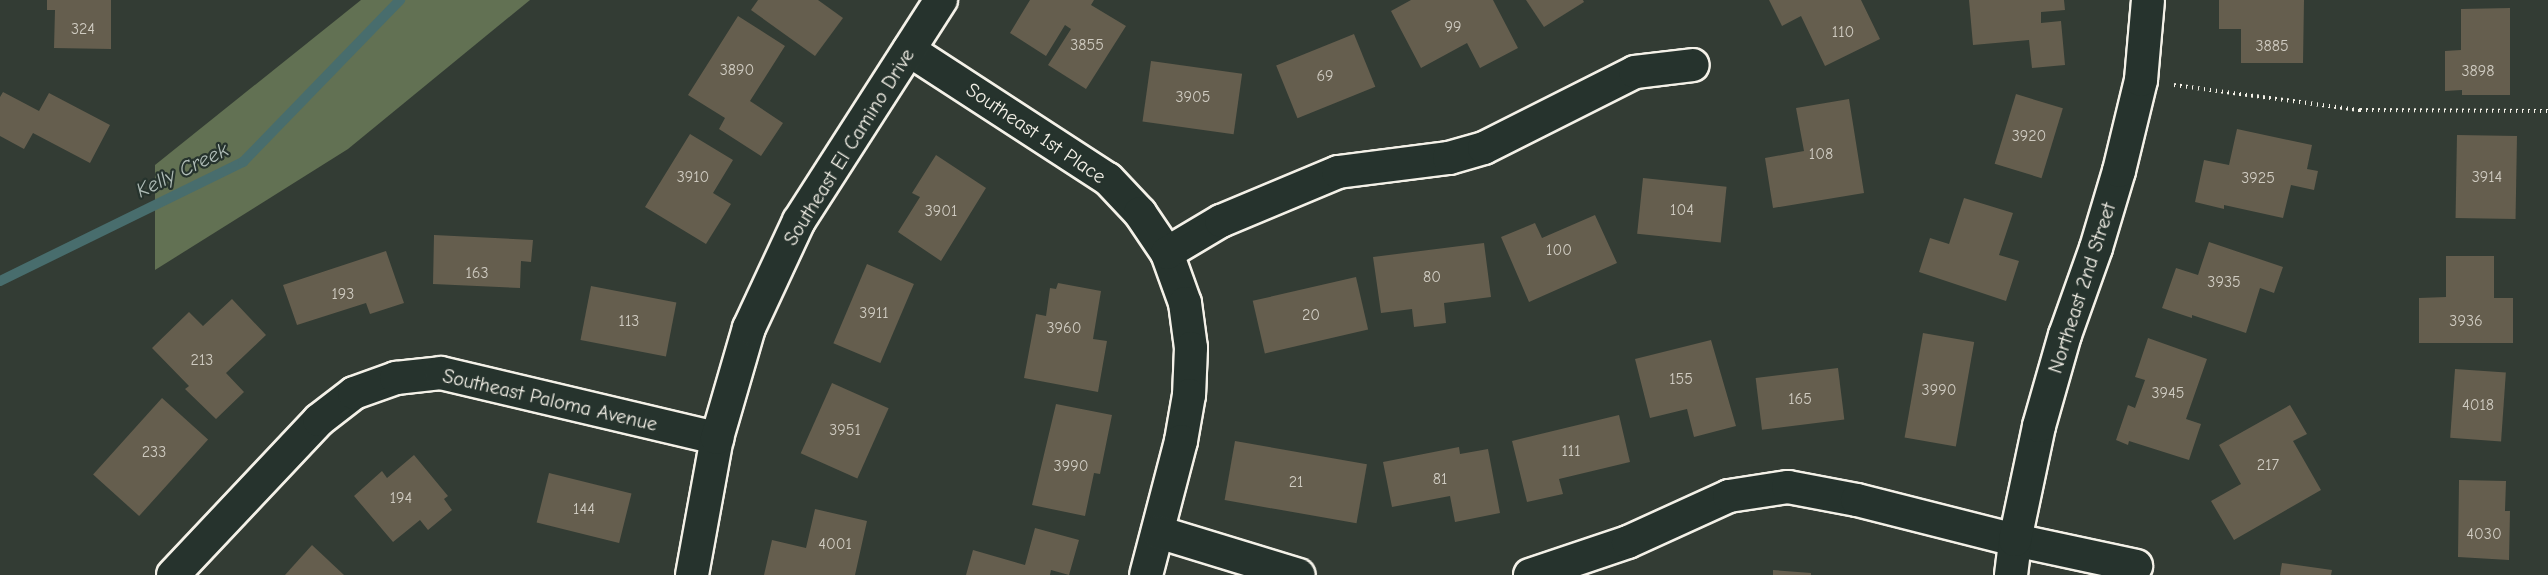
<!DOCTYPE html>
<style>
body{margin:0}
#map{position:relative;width:2548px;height:575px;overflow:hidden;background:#333c34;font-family:"Comic Neue",sans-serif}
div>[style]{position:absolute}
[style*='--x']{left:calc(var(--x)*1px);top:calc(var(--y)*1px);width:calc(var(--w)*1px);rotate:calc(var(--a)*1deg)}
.green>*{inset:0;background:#627153}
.stream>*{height:10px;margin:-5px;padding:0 5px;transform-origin:5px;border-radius:5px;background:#486d6d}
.building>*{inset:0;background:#655e4e;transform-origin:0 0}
.path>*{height:4px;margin-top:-2px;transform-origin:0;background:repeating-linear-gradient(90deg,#f4f1e8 0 1.5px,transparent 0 6px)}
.roads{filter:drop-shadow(2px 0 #f4f1e8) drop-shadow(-2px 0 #f4f1e8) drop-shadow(0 2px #f4f1e8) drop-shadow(0 -2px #f4f1e8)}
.minor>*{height:32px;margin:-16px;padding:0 16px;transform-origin:16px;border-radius:16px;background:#26332d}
span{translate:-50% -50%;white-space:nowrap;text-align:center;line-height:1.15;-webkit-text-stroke:4.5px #26332d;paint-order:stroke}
.number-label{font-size:16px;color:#d0ccc2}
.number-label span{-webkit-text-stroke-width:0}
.street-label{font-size:20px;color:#f4f1e8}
.water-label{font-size:21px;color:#afbcb7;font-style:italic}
</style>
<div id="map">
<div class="green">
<div style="clip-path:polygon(361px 0,530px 0,348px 149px,155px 270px,155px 165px)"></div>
</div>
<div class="stream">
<div style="--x:0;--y:281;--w:271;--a:-26.1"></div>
<div style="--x:243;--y:162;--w:226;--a:-45.9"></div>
</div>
<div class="building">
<div style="clip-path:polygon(47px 0,111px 0,111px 49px,54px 48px,55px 10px,47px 10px)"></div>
<div style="clip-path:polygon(758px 0,818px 0,843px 18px,815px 56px,751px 10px)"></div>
<div style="clip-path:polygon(1030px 0,1094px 0,1091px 5px,1126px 26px,1086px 89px,1048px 65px,1071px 29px,1065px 25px,1046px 56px,1010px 33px)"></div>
<div style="clip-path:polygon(1411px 0,1493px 0,1518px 48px,1480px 68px,1467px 43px,1421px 68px,1391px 11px)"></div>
<div style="clip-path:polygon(1526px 0,1583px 0,1584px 2px,1544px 27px)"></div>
<div style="clip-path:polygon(1769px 0,1861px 0,1880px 39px,1825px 66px,1801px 16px,1782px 26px)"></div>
<div style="clip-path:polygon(1969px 0,2064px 0,2065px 10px,2041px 12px,2041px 23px,2061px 21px,2065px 65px,2032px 68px,2029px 40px,1973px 45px)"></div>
<div style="clip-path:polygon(2219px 0,2304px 0,2303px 63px,2241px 63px,2241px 29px,2219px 29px)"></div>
<div style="clip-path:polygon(2510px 8px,2510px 95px,2462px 95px,2462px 90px,2445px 91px,2445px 51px,2461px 50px,2461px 9px)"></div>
<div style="clip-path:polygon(738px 16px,785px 46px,750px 101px,783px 123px,761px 156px,719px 129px,725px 118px,688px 95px)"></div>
<div style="left:1354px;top:34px;width:57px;height:84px;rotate:68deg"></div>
<div style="left:1151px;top:61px;width:92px;height:61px;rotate:8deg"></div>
<div style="clip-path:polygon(3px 92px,39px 111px,49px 93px,110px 125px,90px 163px,33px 133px,24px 149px,0 136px,0 97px)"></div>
<div style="left:2016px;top:94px;width:49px;height:73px;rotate:17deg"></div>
<div style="clip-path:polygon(1849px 99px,1864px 193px,1773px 208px,1765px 158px,1804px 151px,1796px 108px)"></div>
<div style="clip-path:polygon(2237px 129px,2312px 145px,2307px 169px,2318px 171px,2314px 190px,2291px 185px,2283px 218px,2224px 205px,2224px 209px,2195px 202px,2204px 160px,2229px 165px)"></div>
<div style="clip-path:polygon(690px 134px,733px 160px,713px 193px,731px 204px,706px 244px,645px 207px)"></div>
<div style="left:2457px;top:135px;width:60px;height:83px;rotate:1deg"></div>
<div style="clip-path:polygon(936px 155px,986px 188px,941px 261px,898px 232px,920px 197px,912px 193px)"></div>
<div style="left:1643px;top:178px;width:84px;height:56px;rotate:6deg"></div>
<div style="clip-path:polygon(1964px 198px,2013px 213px,1999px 255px,2019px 261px,2006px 301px,1919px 272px,1930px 238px,1949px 244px)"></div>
<div style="clip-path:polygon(1595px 215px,1617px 263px,1529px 302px,1501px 237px,1535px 223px,1542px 238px)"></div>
<div style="clip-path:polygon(434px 235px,533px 240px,531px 262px,521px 261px,520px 288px,433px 284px)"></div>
<div style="clip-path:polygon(2209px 242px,2283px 267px,2274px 293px,2260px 288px,2246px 333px,2192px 315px,2192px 318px,2162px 308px,2176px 268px,2198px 275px)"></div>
<div style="clip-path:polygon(1484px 243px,1491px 297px,1444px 303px,1446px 323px,1414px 327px,1412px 309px,1381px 313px,1373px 257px)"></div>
<div style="clip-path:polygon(386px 251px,404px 303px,370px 314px,366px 303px,297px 325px,283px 285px)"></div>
<div style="clip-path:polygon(2446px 256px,2494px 256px,2494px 298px,2513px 298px,2513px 343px,2419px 343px,2419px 298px,2446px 297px)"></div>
<div style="left:867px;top:264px;width:51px;height:86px;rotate:23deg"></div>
<div style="left:1356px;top:277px;width:54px;height:106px;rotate:77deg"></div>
<div style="clip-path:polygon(1058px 283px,1101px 291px,1093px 339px,1107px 341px,1098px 392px,1024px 378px,1036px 314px,1046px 316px,1050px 288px,1056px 289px)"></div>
<div style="left:591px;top:286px;width:87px;height:55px;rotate:11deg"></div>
<div style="clip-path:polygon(232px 299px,266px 335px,226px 373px,244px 392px,216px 419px,185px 389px,189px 386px,152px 348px,189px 312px,203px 326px)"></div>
<div style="left:1923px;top:333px;width:52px;height:106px;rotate:10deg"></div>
<div style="clip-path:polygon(2148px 338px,2207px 359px,2186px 419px,2201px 424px,2189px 460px,2129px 441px,2128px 445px,2116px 440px,2128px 405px,2135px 408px,2145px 380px,2135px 377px)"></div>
<div style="clip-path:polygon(1711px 340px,1736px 426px,1694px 437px,1687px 409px,1650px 418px,1635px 359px)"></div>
<div style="left:1838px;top:368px;width:52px;height:83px;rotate:83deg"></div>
<div style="left:2455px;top:369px;width:51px;height:69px;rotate:4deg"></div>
<div style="left:832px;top:383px;width:62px;height:77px;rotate:24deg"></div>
<div style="left:162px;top:398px;width:62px;height:103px;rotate:42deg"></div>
<div style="clip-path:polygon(1056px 404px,1112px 415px,1100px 474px,1094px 473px,1085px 516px,1032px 505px)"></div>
<div style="clip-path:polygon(2290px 405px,2307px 434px,2293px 441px,2321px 490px,2234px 540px,2211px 501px,2241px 484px,2219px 445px)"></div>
<div style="clip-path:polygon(1619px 415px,1630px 462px,1559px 479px,1563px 494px,1527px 502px,1512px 441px)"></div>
<div style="left:1235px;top:441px;width:134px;height:60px;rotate:10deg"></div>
<div style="clip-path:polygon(1459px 447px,1460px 454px,1488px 449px,1500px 513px,1455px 522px,1450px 496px,1392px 507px,1383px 462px)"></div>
<div style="clip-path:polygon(414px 455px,448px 496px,444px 499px,452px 510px,428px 530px,420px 520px,393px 542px,354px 496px,382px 471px,387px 478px)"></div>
<div style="left:549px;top:473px;width:85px;height:51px;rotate:14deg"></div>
<div style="clip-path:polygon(2459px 480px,2506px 481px,2505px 511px,2510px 511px,2509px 560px,2458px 557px)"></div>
<div style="clip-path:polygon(815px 509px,867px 521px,855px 575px,764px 575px,772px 540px,806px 548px)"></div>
<div style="clip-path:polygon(1035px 528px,1079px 540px,1069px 575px,1051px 570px,1050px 575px,966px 575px,973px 550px,1025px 565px)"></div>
<div style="clip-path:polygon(312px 545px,344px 575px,285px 575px)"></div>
<div style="clip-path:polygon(2282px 563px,2332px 570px,2331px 575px,2280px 575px)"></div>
<div style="clip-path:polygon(1773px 570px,1811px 573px,1811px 575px,1773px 575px)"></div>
</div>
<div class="path">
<div style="--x:2174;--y:85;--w:188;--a:7.7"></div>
<div style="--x:2360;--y:110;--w:188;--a:0.3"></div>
</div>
<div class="roads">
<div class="minor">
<div style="--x:909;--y:50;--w:237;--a:33"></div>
<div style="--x:1108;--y:179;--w:47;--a:46.7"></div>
<div style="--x:1140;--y:213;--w:48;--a:56"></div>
<div style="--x:1167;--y:253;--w:53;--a:70.2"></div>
<div style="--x:1185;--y:303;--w:45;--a:82.4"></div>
<div style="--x:1191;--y:348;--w:47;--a:92.4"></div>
<div style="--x:1189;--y:395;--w:47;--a:99.9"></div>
<div style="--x:1181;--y:441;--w:138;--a:104.6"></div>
<div style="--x:1167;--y:253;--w:63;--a:-30.7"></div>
<div style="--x:1221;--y:221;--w:127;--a:-22.7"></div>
<div style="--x:1338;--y:172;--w:112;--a:-7.2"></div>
<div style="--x:1449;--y:158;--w:36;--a:-16"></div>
<div style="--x:1484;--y:148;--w:169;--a:-26.7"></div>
<div style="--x:1635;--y:72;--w:58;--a:-6.9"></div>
<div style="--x:1158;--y:532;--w:147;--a:17"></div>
<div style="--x:173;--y:575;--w:213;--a:-46.7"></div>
<div style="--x:319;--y:420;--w:44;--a:-37.6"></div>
<div style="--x:354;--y:393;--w:45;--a:-19.7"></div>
<div style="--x:396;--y:378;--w:45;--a:-6.3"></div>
<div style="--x:441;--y:373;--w:284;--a:13.3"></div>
<div style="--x:692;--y:575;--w:139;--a:-79.7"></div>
<div style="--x:717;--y:438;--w:115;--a:-73.8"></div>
<div style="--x:749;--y:328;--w:118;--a:-65"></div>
<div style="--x:799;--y:221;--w:263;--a:-57.3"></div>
<div style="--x:1530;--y:575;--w:103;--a:-18.6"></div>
<div style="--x:1628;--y:542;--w:111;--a:-24.5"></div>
<div style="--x:1729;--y:496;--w:60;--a:-8.7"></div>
<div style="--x:1788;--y:487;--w:70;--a:10.7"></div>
<div style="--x:1857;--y:500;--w:163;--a:14.2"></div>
<div style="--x:2015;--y:540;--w:124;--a:12.1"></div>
<div style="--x:2011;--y:575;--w:35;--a:-83"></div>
<div style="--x:2015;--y:540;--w:116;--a:-78.1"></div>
<div style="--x:2039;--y:426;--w:95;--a:-74.1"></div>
<div style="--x:2065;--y:335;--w:92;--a:-70.4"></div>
<div style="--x:2096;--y:248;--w:80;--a:-73.4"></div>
<div style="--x:2119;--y:171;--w:94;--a:-76.4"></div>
<div style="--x:2141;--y:80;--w:80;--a:-85"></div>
</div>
</div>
<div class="number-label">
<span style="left:1453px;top:27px">99</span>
<span style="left:83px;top:29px">324</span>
<span style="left:1843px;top:32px">110</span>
<span style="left:1087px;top:45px">3855</span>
<span style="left:2272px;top:46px">3885</span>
<span style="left:737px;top:70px">3890</span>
<span style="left:2478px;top:71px">3898</span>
<span style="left:1325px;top:76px">69</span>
<span style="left:1193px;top:97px">3905</span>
<span style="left:2029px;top:136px">3920</span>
<span style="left:1821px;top:154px">108</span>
<span style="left:693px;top:177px">3910</span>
<span style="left:2487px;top:177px">3914</span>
<span style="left:2258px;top:178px">3925</span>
<span style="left:1682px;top:210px">104</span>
<span style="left:941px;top:211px">3901</span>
<span style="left:1559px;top:250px">100</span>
<span style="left:477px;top:273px">163</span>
<span style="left:1432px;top:277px">80</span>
<span style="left:2224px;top:282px">3935</span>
<span style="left:343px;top:294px">193</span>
<span style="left:874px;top:313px">3911</span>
<span style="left:1311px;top:315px">20</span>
<span style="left:629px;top:321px">113</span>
<span style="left:2466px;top:321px">3936</span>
<span style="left:1064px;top:328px">3960</span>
<span style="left:202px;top:360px">213</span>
<span style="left:1681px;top:379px">155</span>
<span style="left:1939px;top:390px">3990</span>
<span style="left:2168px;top:393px">3945</span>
<span style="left:1800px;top:399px">165</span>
<span style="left:2478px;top:405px">4018</span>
<span style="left:845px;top:430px">3951</span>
<span style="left:1571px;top:451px">111</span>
<span style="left:154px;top:452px">233</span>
<span style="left:2268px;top:465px">217</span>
<span style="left:1071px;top:466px">3990</span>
<span style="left:1440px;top:479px">81</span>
<span style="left:1296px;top:482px">21</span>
<span style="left:401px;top:498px">194</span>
<span style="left:584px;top:509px">144</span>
<span style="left:2484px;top:534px">4030</span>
<span style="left:835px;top:544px">4001</span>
</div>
<div class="street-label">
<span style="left:1036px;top:133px;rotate:34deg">Southeast 1st Place</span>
<span style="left:849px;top:147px;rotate:-58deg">Southeast El Camino Drive</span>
<span style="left:2082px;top:288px;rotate:-72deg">Northeast 2nd Street</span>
<span style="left:550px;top:400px;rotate:13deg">Southeast Paloma Avenue</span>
</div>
<div class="water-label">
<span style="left:182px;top:170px;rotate:-26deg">Kelly Creek</span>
</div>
</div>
